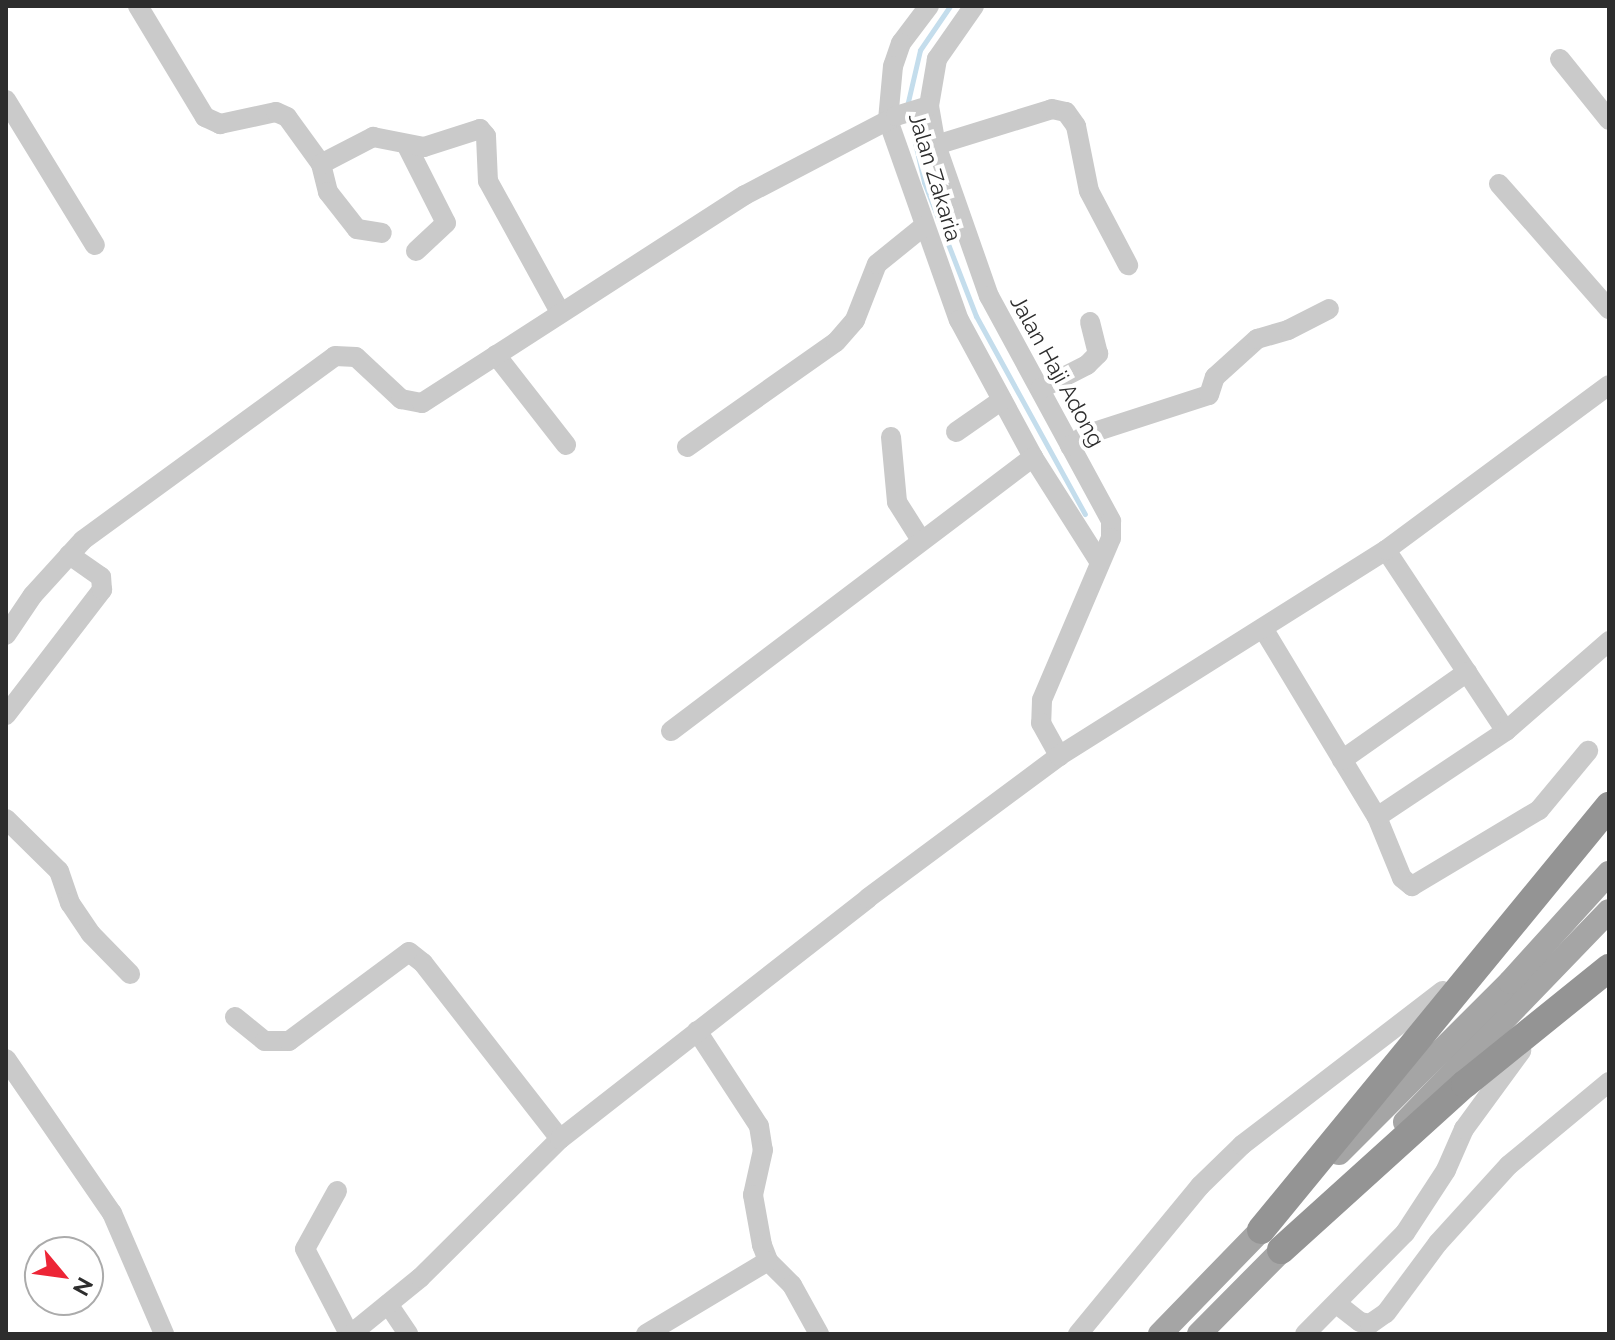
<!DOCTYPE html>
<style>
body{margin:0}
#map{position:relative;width:1615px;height:1340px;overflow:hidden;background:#fff;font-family:Raleway,sans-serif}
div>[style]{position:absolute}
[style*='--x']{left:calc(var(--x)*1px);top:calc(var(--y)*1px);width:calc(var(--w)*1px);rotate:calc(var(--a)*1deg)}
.stream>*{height:5px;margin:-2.5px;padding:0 2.5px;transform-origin:2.5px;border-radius:2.5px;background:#c4ddec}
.minor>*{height:20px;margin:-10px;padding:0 10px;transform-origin:10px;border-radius:10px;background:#cacaca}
.major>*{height:24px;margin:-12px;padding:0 12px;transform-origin:12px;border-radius:12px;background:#a5a5a5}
.highway>*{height:28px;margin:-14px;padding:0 14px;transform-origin:14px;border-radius:14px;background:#949494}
span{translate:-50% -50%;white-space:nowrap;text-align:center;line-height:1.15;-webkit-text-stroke:8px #fff;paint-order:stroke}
.street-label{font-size:22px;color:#2d2d2d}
.frame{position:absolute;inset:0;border:8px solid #2d2d2d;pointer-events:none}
.north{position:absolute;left:24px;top:1236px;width:80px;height:80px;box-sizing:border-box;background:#fff;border:2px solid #ababab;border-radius:50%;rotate:119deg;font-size:22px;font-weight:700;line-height:32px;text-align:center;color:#2d2d2d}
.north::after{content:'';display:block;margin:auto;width:28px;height:36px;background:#ed2536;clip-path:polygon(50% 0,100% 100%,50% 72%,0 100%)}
</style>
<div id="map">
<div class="stream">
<div style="--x:907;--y:106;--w:57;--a:-76.9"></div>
<div style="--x:920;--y:50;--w:53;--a:-55.7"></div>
<div style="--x:909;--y:116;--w:68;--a:77.2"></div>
<div style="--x:924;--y:182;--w:144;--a:68.8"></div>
<div style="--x:976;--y:316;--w:226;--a:61.2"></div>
</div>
<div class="minor">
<div style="--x:138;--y:6;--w:130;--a:58.9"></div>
<div style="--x:205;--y:117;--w:17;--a:25"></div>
<div style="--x:220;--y:124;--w:57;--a:-12.1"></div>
<div style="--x:276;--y:112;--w:12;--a:24"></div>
<div style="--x:287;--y:117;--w:58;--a:54.1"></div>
<div style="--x:321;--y:164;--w:29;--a:76"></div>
<div style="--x:328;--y:192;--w:47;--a:51.9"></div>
<div style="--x:357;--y:229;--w:25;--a:9"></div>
<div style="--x:929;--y:6;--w:46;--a:127.1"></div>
<div style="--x:901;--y:43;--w:24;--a:109"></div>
<div style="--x:893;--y:66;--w:54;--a:95.3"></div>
<div style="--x:888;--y:120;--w:212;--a:70.5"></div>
<div style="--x:959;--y:320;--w:156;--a:61.6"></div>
<div style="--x:1033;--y:457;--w:123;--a:57.6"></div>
<div style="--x:974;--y:6;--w:65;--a:124.9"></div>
<div style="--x:937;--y:59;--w:48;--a:99.7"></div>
<div style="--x:929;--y:106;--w:40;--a:80"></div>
<div style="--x:936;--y:145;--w:160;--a:70.7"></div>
<div style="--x:989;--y:296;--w:256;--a:61.5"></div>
<div style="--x:1111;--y:521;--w:17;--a:90"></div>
<div style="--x:1111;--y:538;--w:176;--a:113.1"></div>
<div style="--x:1042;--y:700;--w:23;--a:92"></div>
<div style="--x:1041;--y:723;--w:38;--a:61"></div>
<div style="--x:1560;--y:59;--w:78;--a:51.2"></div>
<div style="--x:6;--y:100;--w:170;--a:58.5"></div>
<div style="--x:936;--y:145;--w:121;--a:-17.2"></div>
<div style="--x:1052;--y:109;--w:14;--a:12"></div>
<div style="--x:1066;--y:112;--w:17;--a:54"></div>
<div style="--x:1076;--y:126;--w:66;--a:78.7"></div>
<div style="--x:1089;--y:191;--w:84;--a:62.2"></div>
<div style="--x:408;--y:148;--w:84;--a:63.1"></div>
<div style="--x:446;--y:223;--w:41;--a:137"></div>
<div style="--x:321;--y:164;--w:59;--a:-27.4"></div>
<div style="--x:373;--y:137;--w:52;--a:11.1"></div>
<div style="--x:424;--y:147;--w:59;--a:-17.8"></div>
<div style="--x:480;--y:129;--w:9;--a:49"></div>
<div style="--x:486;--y:136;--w:45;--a:87.5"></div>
<div style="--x:488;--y:181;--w:149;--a:61.2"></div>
<div style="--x:1499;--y:184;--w:167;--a:48.7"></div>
<div style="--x:496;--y:355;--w:114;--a:52.1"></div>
<div style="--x:1040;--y:389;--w:53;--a:-27.1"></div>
<div style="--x:1087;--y:365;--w:16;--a:-45"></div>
<div style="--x:1098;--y:354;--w:33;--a:-104"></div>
<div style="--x:956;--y:432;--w:56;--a:-34.8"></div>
<div style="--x:891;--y:437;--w:65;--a:84.7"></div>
<div style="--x:897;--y:502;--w:45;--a:57.7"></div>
<div style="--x:1070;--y:446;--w:19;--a:-36"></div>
<div style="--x:1085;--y:435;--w:130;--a:-17.9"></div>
<div style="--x:1209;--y:395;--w:19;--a:-72"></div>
<div style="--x:1215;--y:377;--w:57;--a:-42.1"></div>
<div style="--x:1257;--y:339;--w:32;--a:-16"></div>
<div style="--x:1288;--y:330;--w:46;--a:-27.1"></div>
<div style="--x:687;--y:447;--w:182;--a:-35.2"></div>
<div style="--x:836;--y:342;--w:29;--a:-49"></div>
<div style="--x:855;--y:320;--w:60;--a:-68.6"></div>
<div style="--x:877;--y:264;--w:60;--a:-39"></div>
<div style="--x:1386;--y:550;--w:217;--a:56.5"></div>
<div style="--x:1264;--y:630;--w:218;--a:58.9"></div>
<div style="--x:1377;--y:817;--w:66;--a:67.7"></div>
<div style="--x:1402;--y:878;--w:13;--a:39"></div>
<div style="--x:1412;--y:886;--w:148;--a:-30.9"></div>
<div style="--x:1539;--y:810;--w:77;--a:-50.3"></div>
<div style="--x:6;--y:635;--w:48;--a:-56"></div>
<div style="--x:33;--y:595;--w:74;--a:-47.7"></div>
<div style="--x:83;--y:540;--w:312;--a:-36.1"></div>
<div style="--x:335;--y:356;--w:21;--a:3"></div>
<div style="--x:356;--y:357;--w:62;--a:43"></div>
<div style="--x:401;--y:399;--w:21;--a:11"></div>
<div style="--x:422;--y:403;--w:384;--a:-32.8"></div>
<div style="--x:745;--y:195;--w:170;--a:-27.6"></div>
<div style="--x:896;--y:116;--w:34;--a:-17"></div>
<div style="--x:6;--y:715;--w:158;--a:-52.5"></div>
<div style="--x:102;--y:590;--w:13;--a:-94"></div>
<div style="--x:101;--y:577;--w:39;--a:-145"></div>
<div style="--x:671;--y:731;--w:454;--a:-37.1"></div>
<div style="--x:1342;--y:760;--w:153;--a:-35.1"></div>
<div style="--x:1377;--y:817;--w:155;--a:-33.7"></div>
<div style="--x:1506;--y:731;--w:137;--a:-41.1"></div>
<div style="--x:6;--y:819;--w:74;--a:44.5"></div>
<div style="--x:59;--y:871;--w:34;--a:71"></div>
<div style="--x:70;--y:903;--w:37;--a:56"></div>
<div style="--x:91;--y:934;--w:56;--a:45.7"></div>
<div style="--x:235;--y:1017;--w:38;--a:39"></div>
<div style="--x:265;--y:1041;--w:24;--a:0"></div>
<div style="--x:289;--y:1041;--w:149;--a:-36.6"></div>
<div style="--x:409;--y:952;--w:18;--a:38"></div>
<div style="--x:423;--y:963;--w:223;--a:52.1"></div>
<div style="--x:697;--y:1031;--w:113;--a:56.9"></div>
<div style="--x:759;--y:1126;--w:24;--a:81"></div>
<div style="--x:763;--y:1150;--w:46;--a:102.5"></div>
<div style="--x:753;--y:1195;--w:51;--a:79.8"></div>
<div style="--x:762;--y:1245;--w:17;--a:69"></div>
<div style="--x:768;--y:1261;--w:34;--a:45"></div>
<div style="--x:792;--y:1285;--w:56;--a:61.1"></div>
<div style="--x:6;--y:1059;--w:187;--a:55.5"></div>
<div style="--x:112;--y:1213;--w:132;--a:66.7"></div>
<div style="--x:337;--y:1191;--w:66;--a:118.9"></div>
<div style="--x:305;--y:1249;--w:96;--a:62.6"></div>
<div style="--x:388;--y:1304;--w:36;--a:56"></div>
<div style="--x:1337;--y:1304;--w:29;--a:38"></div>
<div style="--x:1360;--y:1322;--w:10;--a:11"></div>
<div style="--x:1370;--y:1324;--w:19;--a:-35"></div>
<div style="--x:1386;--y:1313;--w:87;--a:-53.4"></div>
<div style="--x:1438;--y:1243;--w:105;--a:-47.7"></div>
<div style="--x:1509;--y:1165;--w:130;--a:-39.7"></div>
<div style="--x:351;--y:1334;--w:89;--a:-39.1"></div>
<div style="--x:420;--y:1278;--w:197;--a:-44.8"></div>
<div style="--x:560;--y:1139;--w:391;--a:-38"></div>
<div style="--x:868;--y:898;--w:238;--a:-36.6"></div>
<div style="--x:1059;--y:756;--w:386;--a:-32.2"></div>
<div style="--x:1386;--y:550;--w:277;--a:-36.5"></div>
<div style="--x:646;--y:1334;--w:142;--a:-30.9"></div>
<div style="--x:1078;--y:1334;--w:192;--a:-50.5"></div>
<div style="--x:1200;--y:1186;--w:59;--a:-44.3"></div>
<div style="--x:1242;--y:1145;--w:253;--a:-37.5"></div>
<div style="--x:1305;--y:1334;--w:142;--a:-45.3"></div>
<div style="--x:1405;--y:1233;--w:75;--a:-56.9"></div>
<div style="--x:1446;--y:1170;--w:45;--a:-66.3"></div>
<div style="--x:1464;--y:1129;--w:97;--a:-53.8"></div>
</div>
<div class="major">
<div style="--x:1405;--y:1122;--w:293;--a:-46"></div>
<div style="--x:1339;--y:1153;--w:242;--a:-45"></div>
<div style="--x:1510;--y:982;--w:147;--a:-47.8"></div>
<div style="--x:1160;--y:1334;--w:162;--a:-45.8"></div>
<div style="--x:1199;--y:1334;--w:135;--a:-45.3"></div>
</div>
<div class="highway">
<div style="--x:1261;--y:1230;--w:549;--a:-50.62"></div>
<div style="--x:1281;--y:1250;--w:248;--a:-42.1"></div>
<div style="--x:1465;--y:1084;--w:185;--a:-38.9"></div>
</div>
<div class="street-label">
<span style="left:935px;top:177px;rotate:73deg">Jalan Zakaria</span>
<span style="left:1057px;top:371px;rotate:61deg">Jalan Haji Adong</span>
</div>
<div class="frame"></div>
<div class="north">N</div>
</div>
